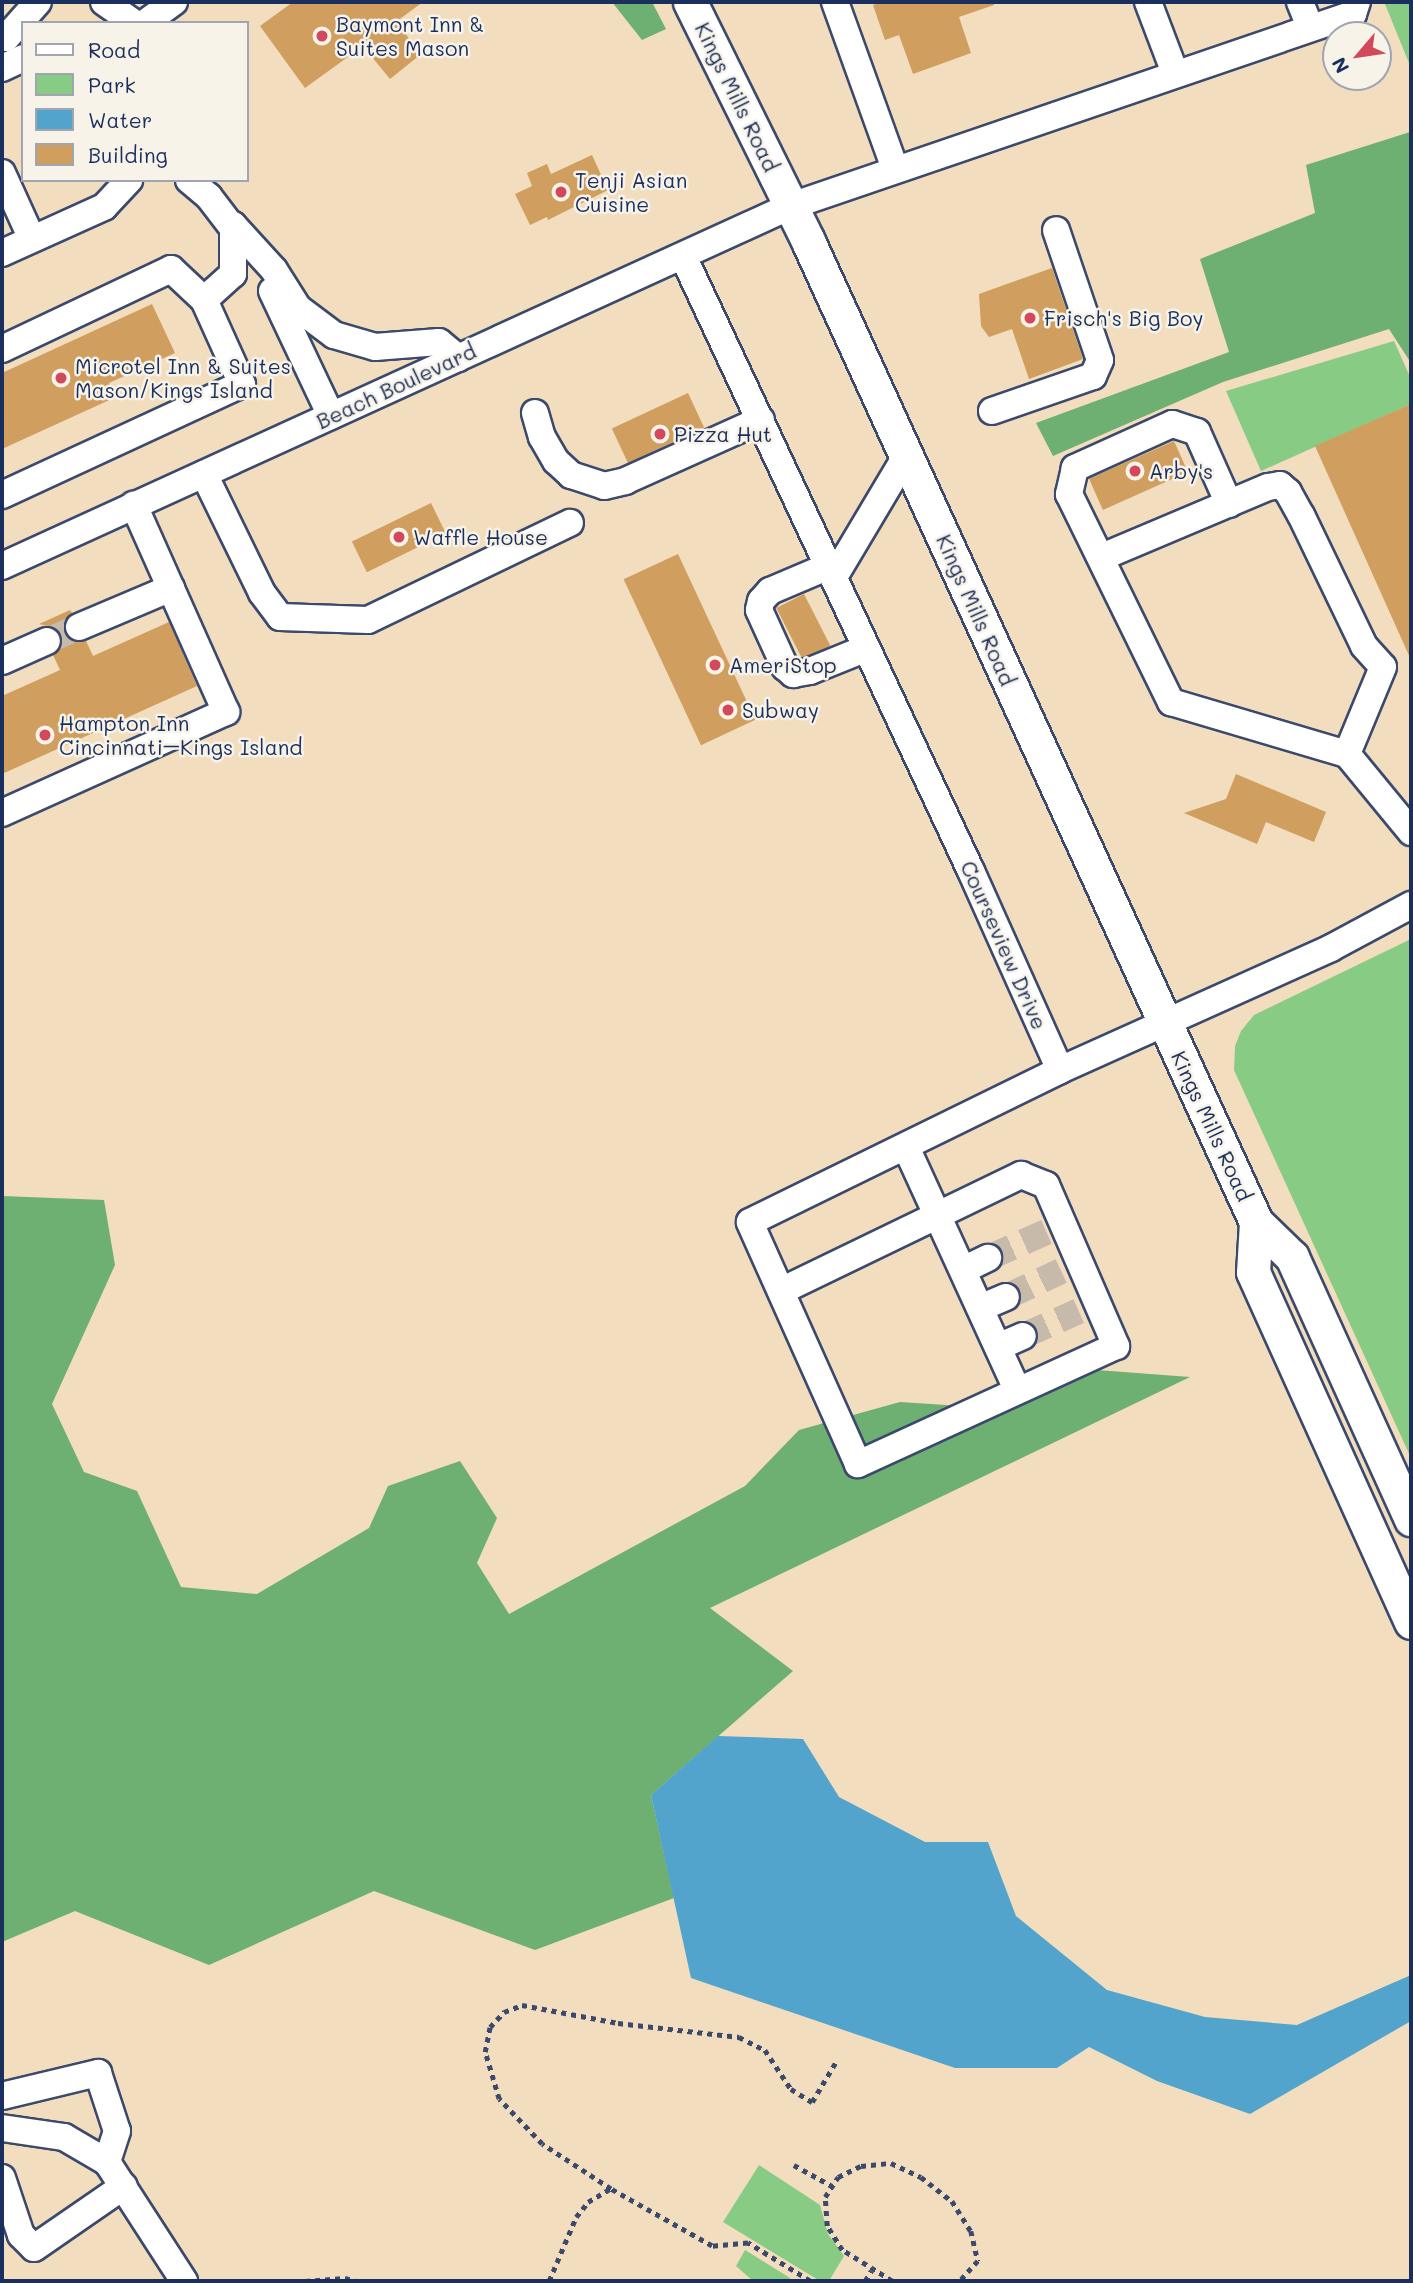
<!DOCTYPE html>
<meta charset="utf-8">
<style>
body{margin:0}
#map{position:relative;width:1413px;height:2283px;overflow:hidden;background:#f2ddbe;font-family:Mali,sans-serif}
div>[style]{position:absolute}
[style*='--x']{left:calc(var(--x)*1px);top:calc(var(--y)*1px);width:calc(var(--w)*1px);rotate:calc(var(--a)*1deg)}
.green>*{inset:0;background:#88cb84}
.forest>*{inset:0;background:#6eaf72}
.water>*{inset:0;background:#52a4cd}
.building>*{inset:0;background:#d09e5f;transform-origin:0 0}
.minor-tunnel>*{height:26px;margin-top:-13px;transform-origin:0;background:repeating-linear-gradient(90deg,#c7baab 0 26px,transparent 0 39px)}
.path>*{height:4.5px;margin-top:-2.25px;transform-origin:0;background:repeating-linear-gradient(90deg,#3b496c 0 5px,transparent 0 10px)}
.roads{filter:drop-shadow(2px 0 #3b496c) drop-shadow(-2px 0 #3b496c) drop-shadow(0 2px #3b496c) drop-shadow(0 -2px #3b496c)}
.minor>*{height:26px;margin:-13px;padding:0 13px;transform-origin:13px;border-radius:13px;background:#fff}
.major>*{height:33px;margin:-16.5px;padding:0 16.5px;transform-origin:16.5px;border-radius:16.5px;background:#fff}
.dots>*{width:19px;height:19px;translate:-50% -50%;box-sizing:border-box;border:4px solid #f7f3e8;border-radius:50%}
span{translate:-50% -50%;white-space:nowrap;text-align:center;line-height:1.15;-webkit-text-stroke:5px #f7f3e8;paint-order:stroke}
.poi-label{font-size:21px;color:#1b2f5e}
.left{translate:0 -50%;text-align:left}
.street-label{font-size:21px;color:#1b2f5e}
.frame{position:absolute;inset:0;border:4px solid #1b2f5e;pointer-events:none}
.legend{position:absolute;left:21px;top:21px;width:228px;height:161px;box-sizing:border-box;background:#f7f3e8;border:2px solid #9fa5b1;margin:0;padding:9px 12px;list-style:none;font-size:21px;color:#1b2f5e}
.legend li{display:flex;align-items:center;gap:14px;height:35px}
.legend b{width:35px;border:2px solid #9fa5b1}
.north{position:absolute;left:1322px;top:21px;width:70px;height:70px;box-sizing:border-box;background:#f7f3e8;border:2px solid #9fa5b1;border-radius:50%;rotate:241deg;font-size:19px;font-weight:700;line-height:28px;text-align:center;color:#1b2f5e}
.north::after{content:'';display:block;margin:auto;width:24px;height:32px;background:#d1495b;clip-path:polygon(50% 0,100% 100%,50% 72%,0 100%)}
</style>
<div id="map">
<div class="green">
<div style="clip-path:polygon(1393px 2px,1411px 2px,1411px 68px,1385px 4px)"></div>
<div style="clip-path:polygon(1394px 341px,1411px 379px,1411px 404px,1261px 471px,1226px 391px)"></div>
<div style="clip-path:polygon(1411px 939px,1411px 1458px,1234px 1070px,1235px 1046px,1241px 1031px,1254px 1015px)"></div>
<div style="clip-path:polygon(759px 2165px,820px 2205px,828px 2234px,844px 2256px,829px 2281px,820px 2281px,723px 2222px)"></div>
<div style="clip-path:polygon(745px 2250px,790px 2278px,789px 2281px,753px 2281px,736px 2266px)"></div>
</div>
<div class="forest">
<div style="clip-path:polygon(612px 2px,652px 2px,666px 29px,642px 40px)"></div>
<div style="clip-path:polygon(1410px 132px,1411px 363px,1389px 329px,1223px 382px,1053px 456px,1036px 423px,1229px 352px,1200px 259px,1315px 213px,1306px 165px)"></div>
<div style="clip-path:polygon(2px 1196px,104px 1200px,115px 1265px,52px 1404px,84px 1472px,137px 1491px,181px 1587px,257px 1594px,369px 1528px,388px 1486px,460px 1461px,497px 1518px,477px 1563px,509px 1614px,745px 1486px,799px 1430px,900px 1402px,961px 1406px,1043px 1366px,1190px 1377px,710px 1608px,793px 1671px,651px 1795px,674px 1898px,535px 1950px,374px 1891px,209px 1965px,75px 1911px,2px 1942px)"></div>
</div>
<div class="water">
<div style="clip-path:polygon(718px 1736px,803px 1739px,839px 1797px,925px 1842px,988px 1842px,1016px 1916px,1107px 1990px,1205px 2017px,1297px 2025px,1411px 1975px,1411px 2021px,1250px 2114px,1157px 2081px,1089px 2047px,1057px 2068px,955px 2068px,691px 1978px,651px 1795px)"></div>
</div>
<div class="building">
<div style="clip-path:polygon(293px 2px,423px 2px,397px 21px,420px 55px,390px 79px,363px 46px,305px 88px,260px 26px)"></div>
<div style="clip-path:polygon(883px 2px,994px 2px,994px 5px,959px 17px,971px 53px,913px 74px,899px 35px,885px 40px,873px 5px)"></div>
<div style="clip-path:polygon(592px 155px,608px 190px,548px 220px,547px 217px,530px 225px,515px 194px,532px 186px,527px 173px,547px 164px,551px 174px)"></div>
<div style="clip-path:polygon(1052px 268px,1083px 359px,1029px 379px,1012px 329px,989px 337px,981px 326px,979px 294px)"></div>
<div style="clip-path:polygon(152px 304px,175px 353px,109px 383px,116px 397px,2px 449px,2px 373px)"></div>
<div style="left:688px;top:393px;width:38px;height:84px;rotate:65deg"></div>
<div style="clip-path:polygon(1411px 404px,1411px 660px,1315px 446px)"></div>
<div style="left:1174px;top:441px;width:34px;height:93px;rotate:66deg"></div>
<div style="left:431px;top:503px;width:34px;height:88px;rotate:64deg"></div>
<div style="left:678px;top:554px;width:183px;height:60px;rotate:65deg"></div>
<div style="left:804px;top:594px;width:58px;height:31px;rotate:63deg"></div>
<div style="clip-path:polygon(70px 610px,72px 613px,64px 624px,65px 634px,76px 642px,86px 641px,93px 656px,169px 622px,197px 686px,2px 774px,2px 696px,60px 670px,53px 655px,63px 643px,61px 634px,56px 628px,39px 624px)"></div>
<div style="clip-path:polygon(1236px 774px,1326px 812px,1314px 842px,1266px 822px,1257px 844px,1184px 813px,1226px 799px)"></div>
</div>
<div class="minor-tunnel">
<div style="--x:47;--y:641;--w:35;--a:-24"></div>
<div style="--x:988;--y:1258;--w:64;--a:-24.1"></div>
<div style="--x:1006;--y:1297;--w:61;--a:-25.3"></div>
<div style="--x:1023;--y:1336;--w:61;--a:-24.1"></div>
</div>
<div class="path">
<div style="--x:794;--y:2165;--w:43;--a:28.9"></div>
<div style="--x:305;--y:2281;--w:40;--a:-4.3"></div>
<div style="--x:345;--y:2278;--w:11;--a:15"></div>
<div style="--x:549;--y:2281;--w:69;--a:-67.1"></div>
<div style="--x:576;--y:2217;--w:19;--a:-51"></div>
<div style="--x:588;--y:2202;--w:26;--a:-31"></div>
<div style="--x:810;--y:2281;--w:73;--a:-148.5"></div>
<div style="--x:748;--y:2243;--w:36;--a:175"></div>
<div style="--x:712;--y:2246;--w:116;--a:-150.6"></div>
<div style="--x:611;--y:2189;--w:82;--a:-146.9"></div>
<div style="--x:542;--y:2144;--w:62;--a:-133.7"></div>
<div style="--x:499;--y:2099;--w:49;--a:-106.6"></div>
<div style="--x:485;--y:2052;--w:25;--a:-79"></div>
<div style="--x:490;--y:2027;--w:21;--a:-47"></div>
<div style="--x:504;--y:2012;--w:19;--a:-21"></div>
<div style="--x:522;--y:2005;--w:98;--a:10.6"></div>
<div style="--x:618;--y:2023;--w:122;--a:6.6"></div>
<div style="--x:739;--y:2037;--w:29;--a:27"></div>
<div style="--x:765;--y:2050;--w:47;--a:56.3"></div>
<div style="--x:791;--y:2089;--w:25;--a:32"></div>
<div style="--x:812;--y:2102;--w:49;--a:-59.2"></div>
<div style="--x:865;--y:2281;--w:12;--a:-59"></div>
<div style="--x:892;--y:2281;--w:59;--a:-148.2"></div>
<div style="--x:842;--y:2250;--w:28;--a:-122"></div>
<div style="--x:827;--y:2226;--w:29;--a:-94"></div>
<div style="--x:825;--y:2197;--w:24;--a:-57"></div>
<div style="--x:838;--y:2177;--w:25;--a:-26"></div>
<div style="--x:861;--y:2166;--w:30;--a:-6"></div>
<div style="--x:891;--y:2163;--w:33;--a:25"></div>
<div style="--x:921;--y:2177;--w:39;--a:38"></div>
<div style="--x:952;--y:2201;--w:36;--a:58"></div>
<div style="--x:971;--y:2231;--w:31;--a:77"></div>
<div style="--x:978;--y:2261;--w:27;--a:132"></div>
</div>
<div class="roads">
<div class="minor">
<div style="--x:104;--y:2;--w:37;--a:35"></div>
<div style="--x:835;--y:2;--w:177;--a:70.2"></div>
<div style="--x:1148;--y:2;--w:76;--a:69.2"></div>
<div style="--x:1300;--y:2;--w:27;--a:68"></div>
<div style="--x:145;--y:23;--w:36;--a:-36"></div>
<div style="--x:6;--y:38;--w:48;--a:-48.4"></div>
<div style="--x:2;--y:68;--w:23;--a:-25"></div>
<div style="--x:2;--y:173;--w:72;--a:65.6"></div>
<div style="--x:189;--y:180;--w:26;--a:40"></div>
<div style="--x:209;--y:197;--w:54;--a:52.5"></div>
<div style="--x:233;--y:225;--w:61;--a:47.7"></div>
<div style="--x:274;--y:270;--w:45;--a:57.7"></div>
<div style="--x:298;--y:308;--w:45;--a:36.9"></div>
<div style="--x:334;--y:335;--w:43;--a:16.3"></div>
<div style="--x:375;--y:347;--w:64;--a:-4.5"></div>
<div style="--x:439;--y:342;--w:25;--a:40"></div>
<div style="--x:2;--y:253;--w:112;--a:-24.3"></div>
<div style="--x:104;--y:207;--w:37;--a:-47"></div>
<div style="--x:683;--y:256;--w:679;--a:64.91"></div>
<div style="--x:971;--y:871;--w:218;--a:65.9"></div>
<div style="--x:272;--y:291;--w:138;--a:64.7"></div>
<div style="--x:2;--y:349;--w:187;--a:-25.3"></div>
<div style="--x:171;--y:269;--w:45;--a:43.2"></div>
<div style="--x:204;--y:300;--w:39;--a:-42"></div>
<div style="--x:233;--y:274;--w:49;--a:-90"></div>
<div style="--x:992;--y:411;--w:107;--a:-19.1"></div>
<div style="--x:1093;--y:376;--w:17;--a:-66"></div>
<div style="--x:1100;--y:360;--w:137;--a:-108.7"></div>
<div style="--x:535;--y:413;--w:25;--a:74"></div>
<div style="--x:542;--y:437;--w:28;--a:60"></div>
<div style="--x:556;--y:461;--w:21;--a:43"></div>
<div style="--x:571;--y:475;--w:35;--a:18"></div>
<div style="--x:604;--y:486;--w:22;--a:-13"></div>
<div style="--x:625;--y:481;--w:149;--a:-24.2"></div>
<div style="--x:204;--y:474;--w:132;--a:64"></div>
<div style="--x:262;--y:593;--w:30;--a:53"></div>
<div style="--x:280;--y:617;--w:88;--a:2"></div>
<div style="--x:368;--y:620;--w:224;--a:-25.7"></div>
<div style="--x:2;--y:495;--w:264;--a:-24.8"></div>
<div style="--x:242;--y:384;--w:92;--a:-114.3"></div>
<div style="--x:1229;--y:504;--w:79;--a:-114"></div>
<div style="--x:1197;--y:432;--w:26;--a:-162"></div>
<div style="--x:1172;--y:424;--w:107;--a:155.6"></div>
<div style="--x:1075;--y:468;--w:27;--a:103"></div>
<div style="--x:1069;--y:494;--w:232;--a:63.9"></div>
<div style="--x:1171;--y:702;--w:184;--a:16.5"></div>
<div style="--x:1102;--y:557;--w:180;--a:-22.9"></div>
<div style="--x:1268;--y:487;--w:12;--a:-9"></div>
<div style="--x:1280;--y:485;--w:11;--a:41"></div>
<div style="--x:1288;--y:492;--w:26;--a:61"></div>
<div style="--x:1301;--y:515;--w:145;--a:64.3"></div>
<div style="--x:1364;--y:646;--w:28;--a:48"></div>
<div style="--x:1383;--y:667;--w:94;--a:112.5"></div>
<div style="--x:2;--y:566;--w:867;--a:-24.53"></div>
<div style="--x:791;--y:206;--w:594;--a:-18.86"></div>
<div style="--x:1353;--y:14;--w:13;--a:-72"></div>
<div style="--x:829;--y:566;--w:64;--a:157"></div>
<div style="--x:770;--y:591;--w:13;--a:132"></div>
<div style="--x:761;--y:601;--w:9;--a:103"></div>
<div style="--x:759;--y:610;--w:63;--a:65.5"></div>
<div style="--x:785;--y:667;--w:11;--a:41"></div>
<div style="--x:793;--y:674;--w:17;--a:-10"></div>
<div style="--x:810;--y:671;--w:61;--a:-22"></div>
<div style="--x:834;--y:577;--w:141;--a:-59.2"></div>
<div style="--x:79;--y:627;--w:100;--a:-23"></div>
<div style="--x:2;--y:661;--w:49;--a:-24"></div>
<div style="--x:1347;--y:754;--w:101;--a:50.6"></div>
<div style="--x:2;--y:813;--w:246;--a:-24.3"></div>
<div style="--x:226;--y:712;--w:227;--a:-114"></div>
<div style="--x:906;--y:1147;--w:266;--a:65.4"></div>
<div style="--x:963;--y:1270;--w:28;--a:-26"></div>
<div style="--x:781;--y:1291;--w:267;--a:-25.8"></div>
<div style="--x:1021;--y:1175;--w:27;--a:22"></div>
<div style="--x:1046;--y:1185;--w:176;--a:66.5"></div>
<div style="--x:1116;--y:1346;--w:284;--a:155.4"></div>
<div style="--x:858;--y:1464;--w:265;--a:-114.1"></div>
<div style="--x:750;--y:1222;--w:345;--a:-26.1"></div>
<div style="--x:1060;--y:1070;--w:297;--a:-24.2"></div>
<div style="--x:1331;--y:948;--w:91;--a:-28.3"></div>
<div style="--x:980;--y:1308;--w:28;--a:-23"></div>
<div style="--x:998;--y:1347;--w:27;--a:-24"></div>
<div style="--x:2;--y:2096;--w:99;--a:-13.5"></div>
<div style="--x:98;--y:2073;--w:61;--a:71.9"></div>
<div style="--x:117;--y:2131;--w:33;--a:108"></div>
<div style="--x:2;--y:2128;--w:63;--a:8.3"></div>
<div style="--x:64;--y:2137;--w:50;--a:30.2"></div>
<div style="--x:107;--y:2162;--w:142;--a:57.1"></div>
<div style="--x:2;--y:2178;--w:60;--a:71.6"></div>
<div style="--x:21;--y:2235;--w:18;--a:45"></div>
<div style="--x:34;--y:2248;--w:109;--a:-34.6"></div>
</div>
<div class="major">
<div style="--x:690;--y:2;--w:267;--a:63.7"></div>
<div style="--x:808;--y:241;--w:1078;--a:65.45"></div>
<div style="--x:1256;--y:1222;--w:50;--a:44.2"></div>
<div style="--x:1292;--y:1257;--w:288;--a:65.6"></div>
<div style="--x:1256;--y:1222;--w:50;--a:93.4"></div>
<div style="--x:1253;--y:1272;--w:384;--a:65.7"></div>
</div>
</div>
<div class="dots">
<div style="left:322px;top:36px;background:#d1495b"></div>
<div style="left:561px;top:192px;background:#d1495b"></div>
<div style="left:1030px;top:318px;background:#d1495b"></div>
<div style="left:61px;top:378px;background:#d1495b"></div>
<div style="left:660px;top:434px;background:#d1495b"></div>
<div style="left:1135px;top:471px;background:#d1495b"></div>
<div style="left:399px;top:537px;background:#d1495b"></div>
<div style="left:715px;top:665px;background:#d1495b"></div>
<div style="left:728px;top:710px;background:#d1495b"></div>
<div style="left:45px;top:735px;background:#d1495b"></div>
</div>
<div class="poi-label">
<span class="left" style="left:336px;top:36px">Baymont Inn &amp;<br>Suites Mason</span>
<span class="left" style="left:575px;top:192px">Tenji Asian<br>Cuisine</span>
<span class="left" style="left:1044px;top:318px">Frisch's Big Boy</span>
<span class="left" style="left:75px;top:378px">Microtel Inn &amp; Suites<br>Mason/Kings Island</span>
<span class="left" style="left:674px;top:434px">Pizza Hut</span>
<span class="left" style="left:1149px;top:471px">Arby's</span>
<span class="left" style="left:413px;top:537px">Waffle House</span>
<span class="left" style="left:729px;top:665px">AmeriStop</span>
<span class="left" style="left:742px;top:710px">Subway</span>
<span class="left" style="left:59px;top:735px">Hampton Inn<br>Cincinnati–Kings Island</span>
</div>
<div class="street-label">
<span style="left:737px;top:97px;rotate:64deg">Kings Mills Road</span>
<span style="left:396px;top:386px;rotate:-25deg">Beach Boulevard</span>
<span style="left:976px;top:610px;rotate:66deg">Kings Mills Road</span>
<span style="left:1004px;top:945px;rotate:66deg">Courseview Drive</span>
<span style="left:1212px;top:1126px;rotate:65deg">Kings Mills Road</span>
</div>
<div class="frame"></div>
<ul class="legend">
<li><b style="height:9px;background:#fff"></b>Road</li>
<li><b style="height:19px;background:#88cb84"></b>Park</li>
<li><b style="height:19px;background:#52a4cd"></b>Water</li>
<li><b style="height:19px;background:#d09e5f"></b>Building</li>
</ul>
<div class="north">N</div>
</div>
